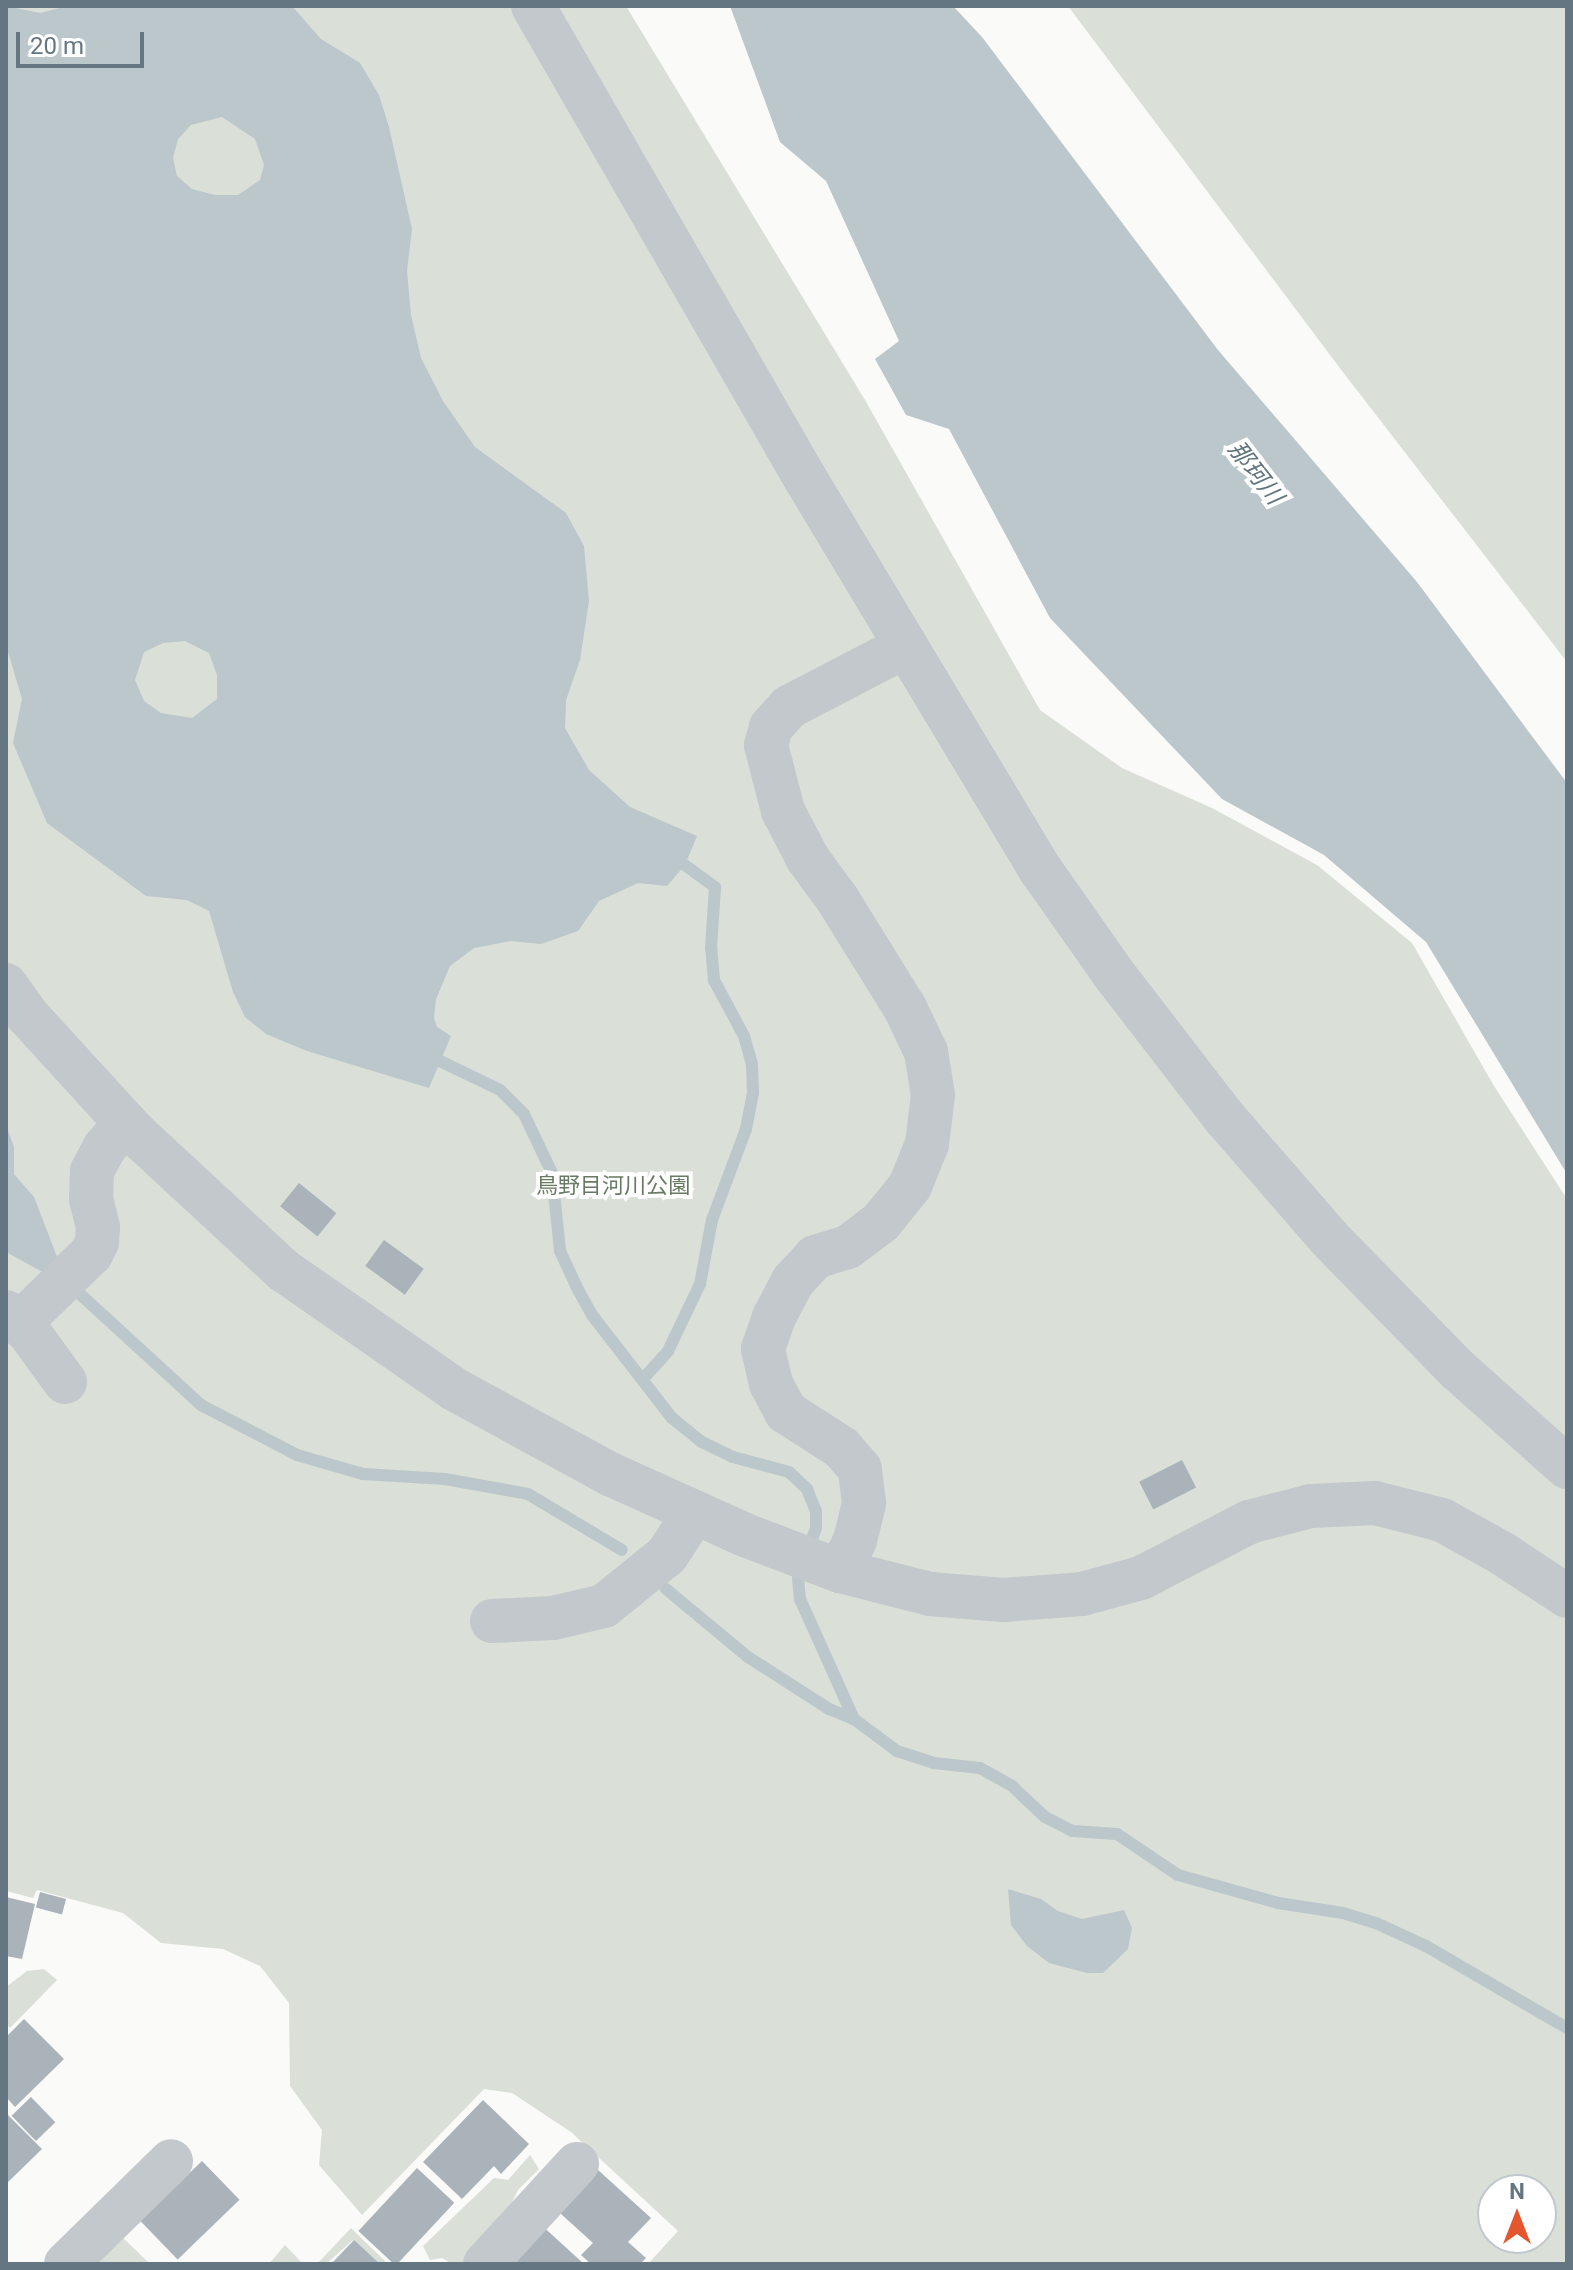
<!DOCTYPE html>
<meta charset="utf-8">
<style>
body{margin:0}
#map{position:relative;width:1573px;height:2270px;overflow:hidden;background:#fafaf8;font-family:Roboto,"Noto Sans JP",sans-serif}
div>[style]{position:absolute}
[style*='--x']{left:calc(var(--x)*1px);top:calc(var(--y)*1px);width:calc(var(--w)*1px);rotate:calc(var(--a)*1deg)}
.green>*{inset:0;background:#dadfd7}
.water>*{inset:0;background:#bbc7cb}
.stream>*{height:12px;margin:-6px;padding:0 6px;transform-origin:6px;border-radius:6px;background:#bbc7cb}
.building>*{inset:0;background:#aab3b9;transform-origin:0 0}
.minor>*{height:44px;margin:-22px;padding:0 22px;transform-origin:22px;border-radius:22px;background:#c3c8cc}
span{translate:-50% -50%;white-space:nowrap;text-align:center;line-height:1.15;-webkit-text-stroke:8px #fff;paint-order:stroke}
.park-label{font-size:22px;color:#687a64}
.water-label{font-size:24px;color:#60757c;font-style:italic}
.frame{position:absolute;inset:0;border:8px solid #657683;pointer-events:none}
.north{position:absolute;left:1477px;top:2174px;width:80px;height:80px;box-sizing:border-box;background:#fff;border:2px solid #c1c8cd;border-radius:50%;rotate:0deg;font-size:22px;font-weight:700;line-height:32px;text-align:center;color:#657683}
.north::after{content:'';display:block;margin:auto;width:28px;height:36px;background:#e4572e;clip-path:polygon(50% 0,100% 100%,50% 72%,0 100%)}
.scale{position:absolute;left:16px;top:32px;width:128px;height:36px;box-sizing:border-box;border:4px solid #657683;border-top:0;padding-left:10px;font-size:24px;line-height:28px;white-space:nowrap;color:#657683;-webkit-text-stroke:6px #fff;paint-order:stroke}
</style>
<div id="map">
<div class="green">
<div style="clip-path:polygon(evenodd,6px 6px,626px 6px,865px 400px,1040px 710px,1122px 768px,1212px 808px,1317px 865px,1412px 943px,1494px 1086px,1567px 1199px,1567px 2264px,648px 2264px,678px 2231px,571px 2132px,512px 2093px,484px 2089px,362px 2215px,319px 2165px,322px 2130px,290px 2086px,289px 2003px,260px 1966px,223px 1949px,161px 1943px,123px 1913px,37px 1890px,33px 1898px,6px 1891px,6px 6px,1493px 2190px,1541px 2190px,1541px 2238px,1493px 2238px,1493px 2190px)"></div>
<div style="clip-path:polygon(1068px 6px,1567px 6px,1567px 662px,1339px 367px)"></div>
<div style="clip-path:polygon(44px 1969px,57px 1980px,10px 2028px,6px 2023px,6px 1987px,27px 1971px)"></div>
<div style="clip-path:polygon(530px 2155px,539px 2169px,518px 2190px,506px 2215px,465px 2264px,452px 2264px,442px 2258px,430px 2260px,423px 2246px,494px 2178px,508px 2180px)"></div>
<div style="clip-path:polygon(351px 2228px,388px 2264px,380px 2264px,353px 2240px,326px 2264px,317px 2264px)"></div>
<div style="clip-path:polygon(120px 2235px,150px 2264px,91px 2264px)"></div>
<div style="clip-path:polygon(285px 2245px,303px 2264px,269px 2264px)"></div>
</div>
<div class="water">
<div style="clip-path:polygon(evenodd,6px 6px,40px 13px,68px 6px,292px 6px,321px 39px,360px 63px,379px 95px,389px 127px,412px 229px,407px 271px,411px 315px,421px 358px,443px 401px,475px 447px,566px 513px,584px 546px,589px 601px,580px 660px,566px 700px,565px 728px,589px 770px,630px 807px,697px 836px,685px 865px,667px 886px,638px 883px,599px 901px,578px 931px,541px 944px,511px 941px,474px 948px,450px 966px,436px 999px,434px 1018px,437px 1027px,451px 1036px,429px 1088px,307px 1051px,266px 1034px,245px 1017px,233px 992px,209px 911px,187px 900px,146px 896px,47px 823px,13px 743px,22px 699px,6px 645px,6px 6px,222px 117px,255px 139px,264px 165px,260px 180px,238px 195px,215px 195px,192px 189px,177px 176px,173px 158px,178px 139px,191px 125px,222px 117px,6px 6px,185px 641px,209px 653px,217px 675px,217px 699px,192px 718px,161px 713px,144px 701px,135px 680px,144px 652px,163px 643px,185px 641px)"></div>
<div style="clip-path:polygon(730px 6px,953px 6px,982px 37px,1218px 350px,1417px 582px,1567px 783px,1567px 1174px,1426px 942px,1324px 855px,1222px 799px,1050px 618px,949px 429px,906px 415px,875px 359px,899px 341px,826px 181px,780px 142px)"></div>
<div style="clip-path:polygon(6px 1125px,14px 1147px,14px 1174px,34px 1197px,59px 1262px,46px 1274px,6px 1252px)"></div>
<div style="clip-path:polygon(1008px 1889px,1041px 1899px,1058px 1911px,1082px 1919px,1124px 1910px,1132px 1928px,1128px 1949px,1103px 1973px,1087px 1973px,1049px 1963px,1027px 1946px,1011px 1925px)"></div>
</div>
<div class="stream">
<div style="--x:440;--y:1061;--w:67;--a:25.8"></div>
<div style="--x:500;--y:1090;--w:34;--a:45"></div>
<div style="--x:524;--y:1114;--w:65;--a:64.6"></div>
<div style="--x:552;--y:1173;--w:78;--a:84.1"></div>
<div style="--x:560;--y:1251;--w:38;--a:65"></div>
<div style="--x:576;--y:1286;--w:33;--a:61"></div>
<div style="--x:592;--y:1315;--w:130;--a:52.2"></div>
<div style="--x:672;--y:1418;--w:38;--a:39"></div>
<div style="--x:702;--y:1442;--w:34;--a:26"></div>
<div style="--x:733;--y:1457;--w:58;--a:15"></div>
<div style="--x:789;--y:1472;--w:25;--a:43"></div>
<div style="--x:807;--y:1489;--w:24;--a:68"></div>
<div style="--x:816;--y:1511;--w:17;--a:90"></div>
<div style="--x:816;--y:1528;--w:53;--a:109.8"></div>
<div style="--x:798;--y:1578;--w:21;--a:85"></div>
<div style="--x:800;--y:1599;--w:132;--a:65.8"></div>
<div style="--x:69;--y:1284;--w:179;--a:42.5"></div>
<div style="--x:201;--y:1405;--w:108;--a:27.5"></div>
<div style="--x:297;--y:1455;--w:69;--a:16.1"></div>
<div style="--x:363;--y:1474;--w:82;--a:3.5"></div>
<div style="--x:445;--y:1479;--w:84;--a:10.2"></div>
<div style="--x:528;--y:1494;--w:109;--a:30.8"></div>
<div style="--x:643;--y:1379;--w:38;--a:-48"></div>
<div style="--x:668;--y:1351;--w:74;--a:-64.5"></div>
<div style="--x:700;--y:1284;--w:65;--a:-79.4"></div>
<div style="--x:712;--y:1220;--w:97;--a:-69.5"></div>
<div style="--x:746;--y:1129;--w:37;--a:-79"></div>
<div style="--x:753;--y:1093;--w:29;--a:-92"></div>
<div style="--x:752;--y:1064;--w:29;--a:-106"></div>
<div style="--x:744;--y:1036;--w:64;--a:-118.2"></div>
<div style="--x:714;--y:980;--w:32;--a:-95"></div>
<div style="--x:711;--y:948;--w:61;--a:-86.2"></div>
<div style="--x:715;--y:887;--w:37;--a:-144"></div>
<div style="--x:666;--y:1589;--w:107;--a:39.7"></div>
<div style="--x:748;--y:1657;--w:96;--a:32.7"></div>
<div style="--x:829;--y:1709;--w:27;--a:22"></div>
<div style="--x:854;--y:1719;--w:54;--a:36.7"></div>
<div style="--x:897;--y:1751;--w:39;--a:18"></div>
<div style="--x:934;--y:1763;--w:46;--a:6.2"></div>
<div style="--x:980;--y:1768;--w:37;--a:29"></div>
<div style="--x:1012;--y:1786;--w:45;--a:43.2"></div>
<div style="--x:1045;--y:1817;--w:31;--a:27"></div>
<div style="--x:1073;--y:1831;--w:44;--a:3.9"></div>
<div style="--x:1117;--y:1834;--w:73;--a:33.9"></div>
<div style="--x:1178;--y:1875;--w:104;--a:15.6"></div>
<div style="--x:1278;--y:1903;--w:66;--a:8.7"></div>
<div style="--x:1343;--y:1913;--w:34;--a:17"></div>
<div style="--x:1376;--y:1923;--w:55;--a:24.7"></div>
<div style="--x:1426;--y:1946;--w:163;--a:30.2"></div>
</div>
<div class="building">
<div style="left:299px;top:1183px;width:48px;height:30px;rotate:39deg"></div>
<div style="left:384px;top:1240px;width:49px;height:32px;rotate:36deg"></div>
<div style="left:1182px;top:1460px;width:31px;height:48px;rotate:63deg"></div>
<div style="left:40px;top:1892px;width:27px;height:16px;rotate:15deg"></div>
<div style="clip-path:polygon(6px 1897px,35px 1904px,22px 1959px,6px 1956px)"></div>
<div style="clip-path:polygon(24px 2019px,64px 2059px,15px 2107px,6px 2097px,6px 2037px)"></div>
<div style="left:31px;top:2097px;width:35px;height:27px;rotate:46deg"></div>
<div style="clip-path:polygon(483px 2100px,529px 2144px,501px 2174px,494px 2166px,462px 2199px,423px 2162px)"></div>
<div style="clip-path:polygon(6px 2113px,42px 2149px,6px 2184px)"></div>
<div style="left:202px;top:2161px;width:54px;height:86px;rotate:46deg"></div>
<div style="left:417px;top:2168px;width:51px;height:86px;rotate:43deg"></div>
<div style="clip-path:polygon(598px 2170px,651px 2218px,628px 2242px,646px 2258px,640px 2264px,591px 2264px,581px 2255px,593px 2243px,560px 2213px)"></div>
<div style="clip-path:polygon(538px 2222px,584px 2264px,499px 2264px)"></div>
<div style="clip-path:polygon(354px 2240px,380px 2264px,331px 2264px)"></div>
</div>
<div class="minor">
<div style="--x:533;--y:6;--w:545;--a:60.05"></div>
<div style="--x:805;--y:478;--w:456;--a:59"></div>
<div style="--x:1040;--y:869;--w:127;--a:54.9"></div>
<div style="--x:1113;--y:973;--w:182;--a:52.4"></div>
<div style="--x:1224;--y:1117;--w:160;--a:49"></div>
<div style="--x:1329;--y:1238;--w:185;--a:45.7"></div>
<div style="--x:1458;--y:1370;--w:146;--a:41.7"></div>
<div style="--x:6;--y:985;--w:38;--a:55"></div>
<div style="--x:28;--y:1016;--w:157;--a:47.6"></div>
<div style="--x:134;--y:1132;--w:203;--a:42.8"></div>
<div style="--x:283;--y:1270;--w:208;--a:34.8"></div>
<div style="--x:454;--y:1389;--w:178;--a:28.6"></div>
<div style="--x:610;--y:1474;--w:148;--a:24.3"></div>
<div style="--x:745;--y:1535;--w:102;--a:20.8"></div>
<div style="--x:840;--y:1571;--w:93;--a:14.3"></div>
<div style="--x:930;--y:1594;--w:73;--a:4.7"></div>
<div style="--x:1003;--y:1600;--w:79;--a:-4.3"></div>
<div style="--x:1082;--y:1594;--w:61;--a:-15.2"></div>
<div style="--x:1141;--y:1578;--w:122;--a:-27.4"></div>
<div style="--x:1249;--y:1522;--w:64;--a:-14.5"></div>
<div style="--x:1311;--y:1506;--w:64;--a:-2.7"></div>
<div style="--x:1375;--y:1503;--w:69;--a:14.2"></div>
<div style="--x:1442;--y:1520;--w:66;--a:28.9"></div>
<div style="--x:1500;--y:1552;--w:80;--a:33.3"></div>
<div style="--x:6;--y:1312;--w:29;--a:41"></div>
<div style="--x:28;--y:1331;--w:63;--a:54"></div>
<div style="--x:19;--y:1324;--w:100;--a:-44.2"></div>
<div style="--x:91;--y:1254;--w:13;--a:-63"></div>
<div style="--x:97;--y:1242;--w:15;--a:-86"></div>
<div style="--x:98;--y:1227;--w:29;--a:-104"></div>
<div style="--x:91;--y:1199;--w:28;--a:-88"></div>
<div style="--x:92;--y:1171;--w:27;--a:-62"></div>
<div style="--x:105;--y:1147;--w:32;--a:-49"></div>
<div style="--x:840;--y:1571;--w:34;--a:-64"></div>
<div style="--x:855;--y:1540;--w:38;--a:-76"></div>
<div style="--x:864;--y:1503;--w:34;--a:-97"></div>
<div style="--x:860;--y:1469;--w:28;--a:-131"></div>
<div style="--x:842;--y:1448;--w:67;--a:-147.3"></div>
<div style="--x:786;--y:1412;--w:32;--a:-118"></div>
<div style="--x:771;--y:1384;--w:36;--a:-103"></div>
<div style="--x:763;--y:1349;--w:34;--a:-71"></div>
<div style="--x:774;--y:1317;--w:41;--a:-62.2"></div>
<div style="--x:793;--y:1281;--w:33;--a:-47"></div>
<div style="--x:815;--y:1257;--w:34;--a:-17"></div>
<div style="--x:848;--y:1247;--w:41;--a:-37.1"></div>
<div style="--x:881;--y:1222;--w:46;--a:-51.1"></div>
<div style="--x:910;--y:1186;--w:45;--a:-68"></div>
<div style="--x:927;--y:1144;--w:49;--a:-83"></div>
<div style="--x:933;--y:1095;--w:44;--a:-99.2"></div>
<div style="--x:926;--y:1052;--w:49;--a:-115.5"></div>
<div style="--x:905;--y:1008;--w:127;--a:-121.8"></div>
<div style="--x:838;--y:900;--w:51;--a:-126.2"></div>
<div style="--x:808;--y:859;--w:54;--a:-117.5"></div>
<div style="--x:783;--y:811;--w:68;--a:-104.4"></div>
<div style="--x:766;--y:745;--w:19;--a:-74"></div>
<div style="--x:771;--y:727;--w:27;--a:-48"></div>
<div style="--x:789;--y:707;--w:132;--a:-27.5"></div>
<div style="--x:492;--y:1621;--w:61;--a:-2.8"></div>
<div style="--x:553;--y:1618;--w:52;--a:-13.2"></div>
<div style="--x:604;--y:1606;--w:81;--a:-39"></div>
<div style="--x:667;--y:1555;--w:51;--a:-56.9"></div>
<div style="--x:66;--y:2264;--w:147;--a:-44.4"></div>
<div style="--x:485;--y:2264;--w:136;--a:-47.4"></div>
</div>
<div class="park-label">
<span style="left:613px;top:1186px">鳥野目河川公園</span>
</div>
<div class="water-label">
<span style="left:1255px;top:473px;rotate:52deg">那珂川</span>
</div>
<div class="frame"></div>
<div class="north">N</div>
<div class="scale">20 m</div>
</div>
